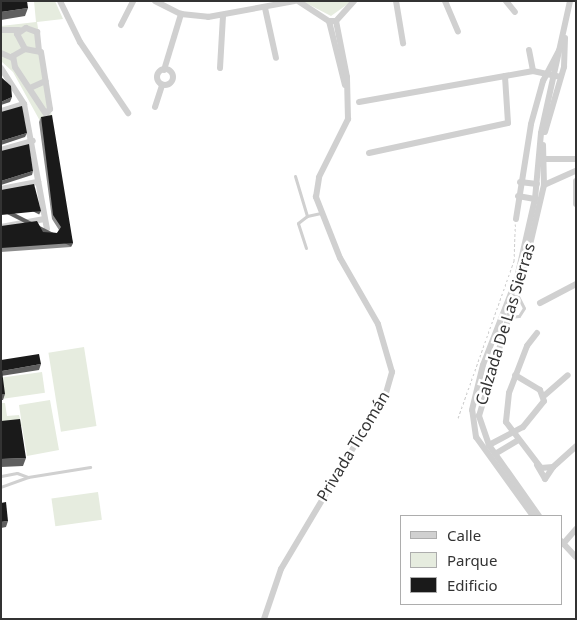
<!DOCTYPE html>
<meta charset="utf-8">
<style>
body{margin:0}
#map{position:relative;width:577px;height:620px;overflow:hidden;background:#fff;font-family:"Noto Sans",sans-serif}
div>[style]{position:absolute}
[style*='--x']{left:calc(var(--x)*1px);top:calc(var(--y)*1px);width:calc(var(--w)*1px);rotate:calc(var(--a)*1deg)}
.green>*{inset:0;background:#e6ecdf;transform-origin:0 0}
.path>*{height:1px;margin-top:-0.5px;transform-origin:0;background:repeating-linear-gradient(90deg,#cdcdcd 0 2.5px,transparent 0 5px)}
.lane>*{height:3px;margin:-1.5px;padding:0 1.5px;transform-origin:1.5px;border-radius:1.5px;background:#d0d0d0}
.street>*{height:6px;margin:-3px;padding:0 3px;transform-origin:3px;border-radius:3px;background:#d0d0d0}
.street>.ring{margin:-3px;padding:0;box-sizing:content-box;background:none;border:6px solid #d0d0d0;border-radius:50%}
.wall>*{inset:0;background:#8c8c8c}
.shaded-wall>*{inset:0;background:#5f5f5f;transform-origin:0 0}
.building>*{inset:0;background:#1a1a1a}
span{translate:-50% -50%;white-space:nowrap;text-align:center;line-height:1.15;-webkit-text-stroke:5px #fff;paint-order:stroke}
.street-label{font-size:16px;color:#333}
.frame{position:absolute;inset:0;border:2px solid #333;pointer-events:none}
.legend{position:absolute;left:400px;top:515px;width:162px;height:90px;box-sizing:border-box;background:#fff;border:1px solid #adadad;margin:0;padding:6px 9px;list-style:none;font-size:15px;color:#333}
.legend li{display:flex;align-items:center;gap:10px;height:25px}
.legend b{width:25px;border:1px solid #adadad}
</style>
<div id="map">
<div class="green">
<div style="clip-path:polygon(34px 1px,55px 1px,63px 19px,37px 22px,52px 117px,40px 121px,13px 72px,1px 61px,1px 26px,36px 22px)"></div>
<div style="clip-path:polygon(302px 1px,352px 1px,331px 16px)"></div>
<div style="left:84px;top:347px;width:80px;height:36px;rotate:81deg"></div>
<div style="left:42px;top:372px;width:21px;height:42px;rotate:82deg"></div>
<div style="clip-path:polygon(50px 400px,59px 450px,27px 456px,22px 426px,1px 429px,1px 403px,5px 403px,7px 416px,19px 415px,22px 425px,19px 405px)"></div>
<div style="left:98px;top:492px;width:28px;height:47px;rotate:82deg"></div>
</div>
<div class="path">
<div style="--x:458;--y:418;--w:167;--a:-70.4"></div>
<div style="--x:514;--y:261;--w:37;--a:-88"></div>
</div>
<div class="lane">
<div style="--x:295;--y:176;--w:42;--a:73.3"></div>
<div style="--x:307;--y:216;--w:14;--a:-12"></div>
<div style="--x:306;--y:248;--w:26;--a:-108"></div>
<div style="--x:298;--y:223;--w:11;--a:-38"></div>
<div style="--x:509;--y:317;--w:10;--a:-6"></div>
<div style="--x:519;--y:316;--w:9;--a:-58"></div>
<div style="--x:524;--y:308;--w:16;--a:-117"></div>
<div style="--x:1;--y:476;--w:16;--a:-11"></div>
<div style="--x:17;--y:473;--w:12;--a:20"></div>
<div style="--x:28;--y:477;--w:29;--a:160"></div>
<div style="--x:28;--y:477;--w:63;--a:-9.2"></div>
</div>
<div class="street">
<div style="--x:60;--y:1;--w:46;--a:64"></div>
<div style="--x:80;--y:42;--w:86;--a:55.9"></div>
<div style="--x:155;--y:1;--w:29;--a:27"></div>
<div style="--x:181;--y:14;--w:27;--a:6"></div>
<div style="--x:208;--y:17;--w:88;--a:-10.4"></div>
<div style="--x:298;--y:1;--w:37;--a:33"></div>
<div style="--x:329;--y:21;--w:7;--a:0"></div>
<div style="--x:336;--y:21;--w:27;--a:-48"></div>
<div style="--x:396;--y:1;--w:43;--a:80.5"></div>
<div style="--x:445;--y:1;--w:33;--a:67"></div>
<div style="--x:506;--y:1;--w:14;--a:51"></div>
<div style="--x:265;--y:8;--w:51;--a:77.6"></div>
<div style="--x:329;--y:21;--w:66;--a:76"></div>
<div style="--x:121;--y:25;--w:27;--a:-63"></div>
<div style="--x:1;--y:30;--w:18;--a:0"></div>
<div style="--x:25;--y:49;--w:16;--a:11"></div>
<div style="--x:41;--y:52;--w:58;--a:81"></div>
<div style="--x:50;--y:109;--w:6;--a:129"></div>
<div style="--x:46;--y:114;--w:56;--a:-123.4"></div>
<div style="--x:15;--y:67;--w:11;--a:-100"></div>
<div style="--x:13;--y:56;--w:14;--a:-30"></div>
<div style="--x:25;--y:49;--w:17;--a:-118"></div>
<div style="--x:17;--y:34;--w:11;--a:-34"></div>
<div style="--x:26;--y:28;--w:12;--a:20"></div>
<div style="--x:37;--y:32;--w:18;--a:84"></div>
<div style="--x:529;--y:50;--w:21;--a:79"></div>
<div style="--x:1;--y:53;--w:12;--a:24"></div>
<div style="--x:1;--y:68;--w:43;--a:57.4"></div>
<div style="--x:24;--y:104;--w:127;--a:79.6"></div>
<div style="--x:220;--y:68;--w:52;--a:-86.7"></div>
<div class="ring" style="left:157px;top:69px;width:10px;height:10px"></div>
<div style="--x:164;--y:70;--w:59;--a:-73.1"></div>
<div style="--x:30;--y:88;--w:17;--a:-24"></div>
<div style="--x:359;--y:102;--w:177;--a:-10.1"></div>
<div style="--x:533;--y:71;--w:25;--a:12"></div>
<div style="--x:155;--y:107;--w:23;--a:-72"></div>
<div style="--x:1;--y:111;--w:24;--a:-17"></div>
<div style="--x:545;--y:132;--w:68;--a:-73.7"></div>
<div style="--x:564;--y:67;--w:29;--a:-88"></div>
<div style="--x:1;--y:150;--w:33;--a:-16"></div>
<div style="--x:369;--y:153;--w:142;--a:-12.2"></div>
<div style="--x:508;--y:123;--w:47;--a:-93.7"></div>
<div style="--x:542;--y:159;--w:34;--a:0"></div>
<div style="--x:576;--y:181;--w:23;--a:90"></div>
<div style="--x:520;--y:182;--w:17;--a:7"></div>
<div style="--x:544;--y:185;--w:35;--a:-24"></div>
<div style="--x:1;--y:189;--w:38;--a:-11"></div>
<div style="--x:518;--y:196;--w:17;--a:10"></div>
<div style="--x:516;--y:219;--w:96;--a:-81"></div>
<div style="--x:531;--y:124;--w:45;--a:-74.4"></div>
<div style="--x:543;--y:81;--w:41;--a:-62.2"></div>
<div style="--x:1;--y:227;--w:44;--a:-10.5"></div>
<div style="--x:540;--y:303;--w:41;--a:-27.8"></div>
<div style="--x:537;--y:333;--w:16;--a:128"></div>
<div style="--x:527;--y:346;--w:50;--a:111"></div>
<div style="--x:509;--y:393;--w:29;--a:96"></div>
<div style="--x:506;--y:422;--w:58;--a:52.7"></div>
<div style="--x:541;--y:468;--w:12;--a:-5"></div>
<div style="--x:553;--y:467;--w:31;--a:-42"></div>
<div style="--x:545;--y:395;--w:30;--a:-41"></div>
<div style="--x:489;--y:445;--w:38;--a:-28"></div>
<div style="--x:523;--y:427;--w:33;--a:-51"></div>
<div style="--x:544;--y:401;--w:12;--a:-110"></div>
<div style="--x:540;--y:390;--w:29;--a:-149"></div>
<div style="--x:495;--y:454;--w:27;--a:-31"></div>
<div style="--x:537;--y:465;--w:16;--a:60"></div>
<div style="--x:545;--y:479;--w:14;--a:-56"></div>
<div style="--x:533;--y:516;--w:97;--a:-125.8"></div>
<div style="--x:476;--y:437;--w:27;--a:-98"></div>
<div style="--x:472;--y:410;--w:46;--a:-76.3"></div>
<div style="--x:483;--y:365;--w:93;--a:-68.7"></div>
<div style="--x:517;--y:278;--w:81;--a:-77.2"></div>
<div style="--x:535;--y:199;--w:66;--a:-84.8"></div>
<div style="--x:541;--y:133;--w:135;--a:-77.6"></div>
<div style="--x:539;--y:516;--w:87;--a:-125.2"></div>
<div style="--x:489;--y:445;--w:31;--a:-109"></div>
<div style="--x:479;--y:416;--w:174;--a:-73.3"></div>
<div style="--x:529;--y:249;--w:66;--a:-76.8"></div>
<div style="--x:544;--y:185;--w:40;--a:-91.4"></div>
<div style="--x:561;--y:541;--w:22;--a:47"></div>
<div style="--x:563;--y:544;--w:20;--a:-49"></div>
<div style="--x:264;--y:619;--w:53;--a:-71.2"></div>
<div style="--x:281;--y:569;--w:205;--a:-59.2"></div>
<div style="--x:386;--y:393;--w:22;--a:-74"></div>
<div style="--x:392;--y:372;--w:50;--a:-106.3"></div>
<div style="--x:378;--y:324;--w:76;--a:-119.9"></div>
<div style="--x:340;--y:258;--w:66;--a:-111.5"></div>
<div style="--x:316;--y:197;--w:20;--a:-81"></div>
<div style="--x:319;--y:177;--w:65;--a:-63.4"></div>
<div style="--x:348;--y:119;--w:42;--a:-91.4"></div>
<div style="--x:347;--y:77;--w:57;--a:-101.1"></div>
</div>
<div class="wall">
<div style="clip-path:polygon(41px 117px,73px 243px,71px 247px,1px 252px,1px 226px,57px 233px,59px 230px,52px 219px,39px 122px)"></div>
</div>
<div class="shaded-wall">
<div style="clip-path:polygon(28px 8px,25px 16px,1px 20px,1px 12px)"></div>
<div style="clip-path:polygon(12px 97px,10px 102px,1px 105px,1px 102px)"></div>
<div style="clip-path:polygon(27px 133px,25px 137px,1px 145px,1px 141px)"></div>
<div style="clip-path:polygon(33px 171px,32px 175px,1px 185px,1px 181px)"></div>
<div style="left:41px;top:211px;width:4px;height:40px;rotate:117deg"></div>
<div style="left:73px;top:243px;width:4px;height:72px;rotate:117deg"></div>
<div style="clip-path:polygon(41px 364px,39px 370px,1px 376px,2px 371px)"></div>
<div style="clip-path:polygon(5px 394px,3px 400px,1px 400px,1px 395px)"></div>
<div style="clip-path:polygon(26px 458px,23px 466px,1px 467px,1px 459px)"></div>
<div style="clip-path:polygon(8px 521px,6px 527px,1px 528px,1px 522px)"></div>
</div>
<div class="building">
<div style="clip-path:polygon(1px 1px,27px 1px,28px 8px,1px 12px)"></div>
<div style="clip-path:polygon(1px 77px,11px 86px,12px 97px,1px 102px)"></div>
<div style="clip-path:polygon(22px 106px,27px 133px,1px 141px,1px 112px)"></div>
<div style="clip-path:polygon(52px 115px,73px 243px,1px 248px,1px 226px,37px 221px,43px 232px,57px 233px,61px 227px,53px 215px,41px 117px)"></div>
<div style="clip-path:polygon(29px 144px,33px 171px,1px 181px,1px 151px)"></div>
<div style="clip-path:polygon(34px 184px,41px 211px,1px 215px,1px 190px)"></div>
<div style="clip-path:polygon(39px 354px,41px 364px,2px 371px,5px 394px,1px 395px,1px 360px)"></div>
<div style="clip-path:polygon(20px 419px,26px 458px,1px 459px,1px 421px)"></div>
<div style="clip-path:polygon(6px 502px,8px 521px,1px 522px,1px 503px)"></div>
</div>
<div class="street-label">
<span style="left:505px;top:324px;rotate:-73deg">Calzada De Las Sierras</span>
<span style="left:353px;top:446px;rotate:-59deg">Privada Ticomán</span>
</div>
<div class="frame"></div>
<ul class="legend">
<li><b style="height:6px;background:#d0d0d0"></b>Calle</li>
<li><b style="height:14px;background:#e6ecdf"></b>Parque</li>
<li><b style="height:14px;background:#1a1a1a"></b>Edificio</li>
</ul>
</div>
